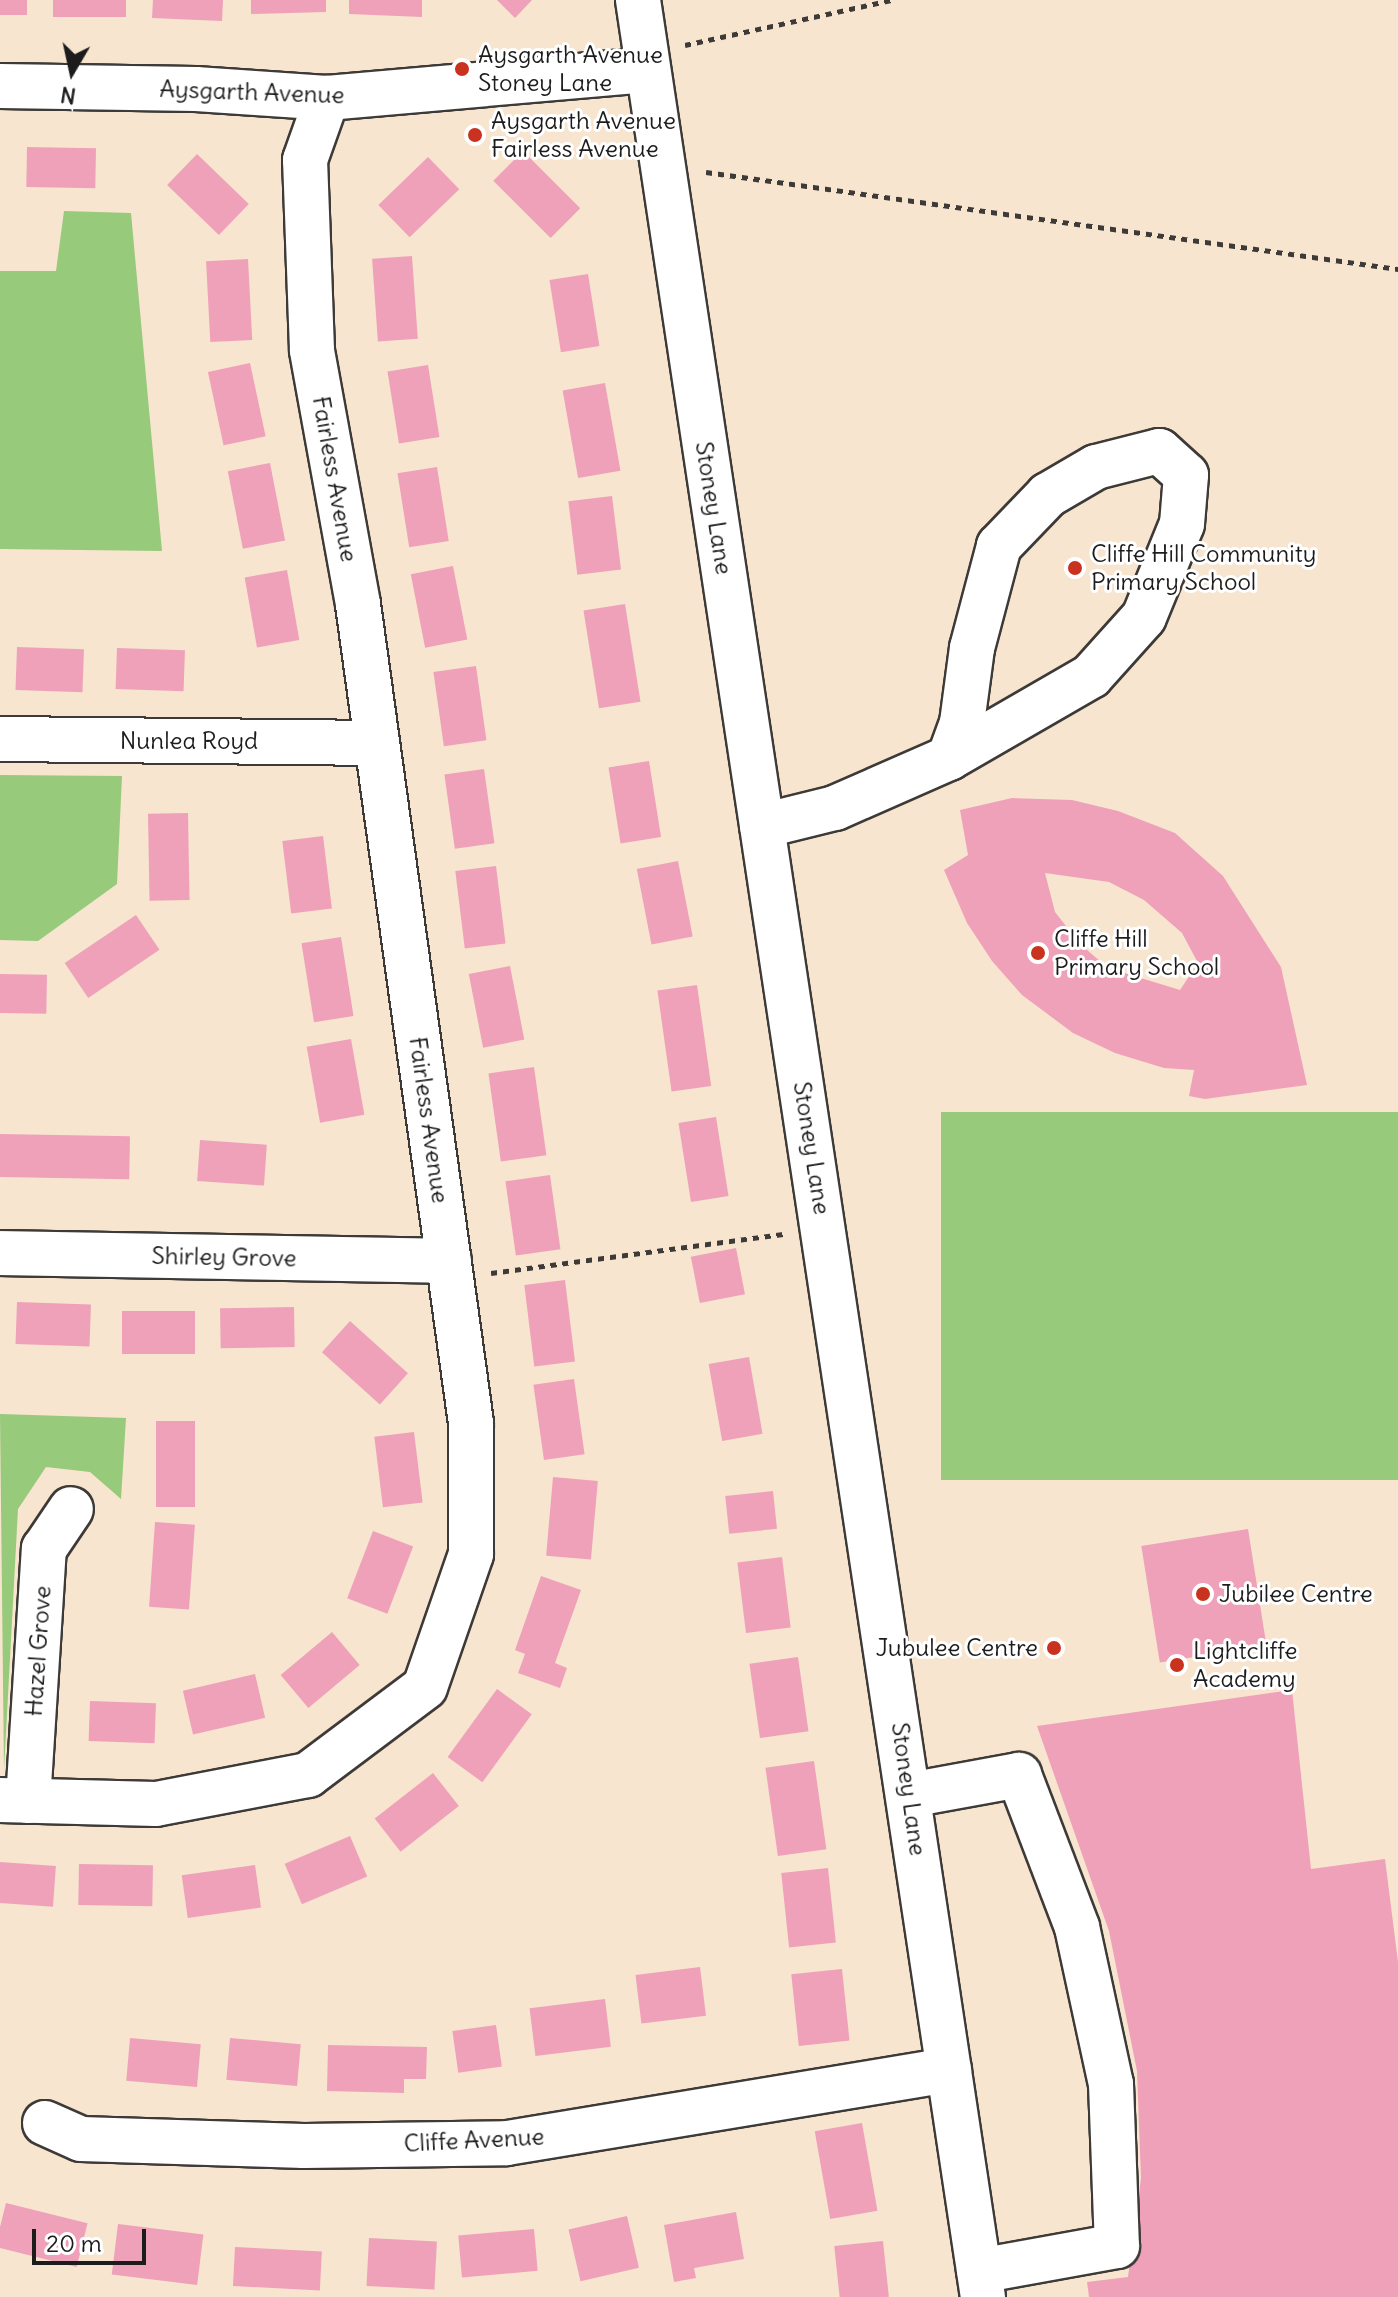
<!DOCTYPE html>
<style>
body{margin:0}
#map{position:relative;width:1398px;height:2297px;overflow:hidden;background:#f7e5cf;font-family:Delius,sans-serif}
div>[style]{position:absolute}
[style*='--x']{left:calc(var(--x)*1px);top:calc(var(--y)*1px);width:calc(var(--w)*1px);rotate:calc(var(--a)*1deg)}
.green>*{inset:0;background:#97ca7b;transform-origin:0 0}
.building>*{inset:0;background:#efa1ba;transform-origin:0 0}
.path>*{height:5px;margin-top:-2.5px;transform-origin:0;background:repeating-linear-gradient(90deg,#3d3a37 0 6px,transparent 0 12px)}
.roads{filter:drop-shadow(2px 0 #3d3a37) drop-shadow(-2px 0 #3d3a37) drop-shadow(0 2px #3d3a37) drop-shadow(0 -2px #3d3a37)}
.minor>*{height:44px;margin:-22px;padding:0 22px;transform-origin:22px;border-radius:22px;background:#fff}
.dots>*{width:22px;height:22px;translate:-50% -50%;box-sizing:border-box;border:4px solid #fff;border-radius:50%}
span{translate:-50% -50%;white-space:nowrap;text-align:center;line-height:1.15;-webkit-text-stroke:6px #fff;paint-order:stroke}
.poi-label{font-size:24px;color:#1c1c1c}
.left{translate:0 -50%;text-align:left}
.right{translate:-100% -50%;text-align:right}
.street-label{font-size:24px;color:#1c1c1c}
.north{position:absolute;left:32px;top:32px;width:80px;height:80px;-webkit-text-stroke:6px #fff;paint-order:stroke;rotate:189deg;font-size:22px;font-weight:700;line-height:32px;text-align:center;color:#1c1c1c}
.north::after{content:'';display:block;margin:auto;width:28px;height:36px;background:#1c1c1c;clip-path:polygon(50% 0,100% 100%,50% 72%,0 100%)}
.scale{position:absolute;left:32px;top:2229px;width:114px;height:36px;box-sizing:border-box;border:4px solid #1c1c1c;border-top:0;padding-left:10px;font-size:24px;line-height:28px;white-space:nowrap;color:#1c1c1c;-webkit-text-stroke:6px #fff;paint-order:stroke}
</style>
<div id="map">
<div class="green">
<div style="clip-path:polygon(64px 211px,131px 213px,162px 551px,0 549px,0 271px,56px 271px)"></div>
<div style="clip-path:polygon(0 775px,122px 776px,117px 884px,38px 941px,0 940px)"></div>
<div style="left:1398px;top:1112px;width:368px;height:457px;rotate:90deg"></div>
<div style="clip-path:polygon(0 1414px,126px 1418px,121px 1499px,90px 1472px,46px 1467px,18px 1509px,4px 1770px)"></div>
</div>
<div class="building">
<div style="left:0;top:0;width:27px;height:15px"></div>
<div style="left:53px;top:0;width:73px;height:17px"></div>
<div style="clip-path:polygon(153px 0,223px 0,222px 21px,152px 18px)"></div>
<div style="clip-path:polygon(251px 0,326px 0,326px 12px,251px 14px)"></div>
<div style="clip-path:polygon(349px 0,422px 0,422px 17px,349px 14px)"></div>
<div style="clip-path:polygon(497px 0,532px 0,515px 18px)"></div>
<div style="left:27px;top:147px;width:69px;height:40px;rotate:1deg"></div>
<div style="left:523px;top:151px;width:81px;height:42px;rotate:45deg"></div>
<div style="left:197px;top:154px;width:72px;height:43px;rotate:44deg"></div>
<div style="left:428px;top:157px;width:45px;height:69px;rotate:46deg"></div>
<div style="left:412px;top:256px;width:83px;height:40px;rotate:86deg"></div>
<div style="left:248px;top:259px;width:81px;height:42px;rotate:87deg"></div>
<div style="left:588px;top:274px;width:73px;height:39px;rotate:81deg"></div>
<div style="left:250px;top:363px;width:75px;height:43px;rotate:78deg"></div>
<div style="left:428px;top:365px;width:73px;height:41px;rotate:81deg"></div>
<div style="left:605px;top:383px;width:89px;height:43px;rotate:80deg"></div>
<div style="left:270px;top:463px;width:79px;height:43px;rotate:79deg"></div>
<div style="left:437px;top:467px;width:75px;height:40px;rotate:81deg"></div>
<div style="left:612px;top:496px;width:74px;height:44px;rotate:83deg"></div>
<div style="left:453px;top:566px;width:75px;height:43px;rotate:79deg"></div>
<div style="left:287px;top:570px;width:71px;height:43px;rotate:80deg"></div>
<div style="left:625px;top:604px;width:99px;height:42px;rotate:81deg"></div>
<div style="left:17px;top:647px;width:67px;height:43px;rotate:2deg"></div>
<div style="left:117px;top:648px;width:68px;height:41px;rotate:2deg"></div>
<div style="left:476px;top:666px;width:75px;height:43px;rotate:82deg"></div>
<div style="left:649px;top:761px;width:77px;height:41px;rotate:81deg"></div>
<div style="left:484px;top:769px;width:75px;height:40px;rotate:82deg"></div>
<div style="clip-path:polygon(evenodd,1012px 798px,1072px 800px,1118px 811px,1175px 833px,1223px 876px,1281px 967px,1307px 1085px,1205px 1099px,1189px 1096px,1194px 1070px,1164px 1068px,1115px 1053px,1073px 1033px,1022px 995px,992px 961px,967px 923px,944px 870px,968px 855px,960px 810px,1012px 798px,1045px 873px,1109px 882px,1144px 900px,1182px 933px,1198px 963px,1180px 990px,1108px 968px,1080px 944px,1055px 912px,1045px 873px)"></div>
<div style="left:188px;top:813px;width:87px;height:40px;rotate:89deg"></div>
<div style="left:323px;top:836px;width:73px;height:41px;rotate:83deg"></div>
<div style="left:678px;top:861px;width:77px;height:42px;rotate:79deg"></div>
<div style="left:496px;top:866px;width:78px;height:41px;rotate:83deg"></div>
<div style="left:136px;top:915px;width:42px;height:86px;rotate:56deg"></div>
<div style="left:341px;top:937px;width:80px;height:40px;rotate:81deg"></div>
<div style="left:510px;top:966px;width:75px;height:42px;rotate:79deg"></div>
<div style="left:0;top:974px;width:47px;height:39px;rotate:1deg"></div>
<div style="left:697px;top:985px;width:102px;height:40px;rotate:82deg"></div>
<div style="left:351px;top:1039px;width:77px;height:45px;rotate:80deg"></div>
<div style="left:534px;top:1067px;width:89px;height:46px;rotate:82deg"></div>
<div style="left:716px;top:1117px;width:80px;height:38px;rotate:81deg"></div>
<div style="left:0;top:1134px;width:130px;height:43px;rotate:1deg"></div>
<div style="left:200px;top:1140px;width:67px;height:41px;rotate:4deg"></div>
<div style="left:550px;top:1175px;width:75px;height:45px;rotate:82deg"></div>
<div style="left:736px;top:1248px;width:47px;height:46px;rotate:79deg"></div>
<div style="left:565px;top:1280px;width:82px;height:41px;rotate:83deg"></div>
<div style="left:17px;top:1302px;width:74px;height:42px;rotate:2deg"></div>
<div style="left:294px;top:1307px;width:40px;height:74px;rotate:89deg"></div>
<div style="left:122px;top:1311px;width:73px;height:43px"></div>
<div style="left:350px;top:1321px;width:78px;height:42px;rotate:42deg"></div>
<div style="left:749px;top:1357px;width:78px;height:41px;rotate:80deg"></div>
<div style="left:574px;top:1379px;width:76px;height:41px;rotate:82deg"></div>
<div style="left:156px;top:1421px;width:39px;height:86px"></div>
<div style="left:414px;top:1432px;width:71px;height:40px;rotate:83deg"></div>
<div style="left:553px;top:1477px;width:45px;height:79px;rotate:5deg"></div>
<div style="left:773px;top:1491px;width:38px;height:48px;rotate:84deg"></div>
<div style="left:155px;top:1522px;width:40px;height:85px;rotate:4deg"></div>
<div style="left:1248px;top:1529px;width:118px;height:108px;rotate:81deg"></div>
<div style="left:373px;top:1531px;width:43px;height:72px;rotate:21deg"></div>
<div style="left:782px;top:1557px;width:71px;height:45px;rotate:83deg"></div>
<div style="clip-path:polygon(541px 1576px,581px 1590px,555px 1663px,567px 1668px,560px 1688px,518px 1673px,525px 1654px,515px 1650px)"></div>
<div style="left:332px;top:1632px;width:43px;height:67px;rotate:50deg"></div>
<div style="left:798px;top:1657px;width:75px;height:49px;rotate:82deg"></div>
<div style="left:255px;top:1674px;width:45px;height:74px;rotate:77deg"></div>
<div style="left:497px;top:1689px;width:43px;height:84px;rotate:36deg"></div>
<div style="clip-path:polygon(1292px 1690px,1311px 1869px,1385px 1859px,1398px 1962px,1398px 2297px,1089px 2297px,1087px 2282px,1128px 2277px,1141px 2178px,1137px 2071px,1109px 1931px,1037px 1726px)"></div>
<div style="left:90px;top:1701px;width:66px;height:40px;rotate:2deg"></div>
<div style="left:814px;top:1761px;width:89px;height:49px;rotate:82deg"></div>
<div style="left:433px;top:1773px;width:42px;height:74px;rotate:52deg"></div>
<div style="left:350px;top:1836px;width:44px;height:71px;rotate:67deg"></div>
<div style="left:0;top:1862px;width:56px;height:41px;rotate:4deg"></div>
<div style="left:79px;top:1864px;width:74px;height:41px;rotate:1deg"></div>
<div style="left:255px;top:1865px;width:43px;height:74px;rotate:82deg"></div>
<div style="left:828px;top:1868px;width:75px;height:47px;rotate:84deg"></div>
<div style="left:700px;top:1967px;width:49px;height:65px;rotate:83deg"></div>
<div style="left:842px;top:1969px;width:72px;height:51px;rotate:84deg"></div>
<div style="left:605px;top:1999px;width:48px;height:76px;rotate:83deg"></div>
<div style="left:496px;top:2025px;width:42px;height:44px;rotate:82deg"></div>
<div style="left:130px;top:2038px;width:71px;height:43px;rotate:5deg"></div>
<div style="left:230px;top:2038px;width:71px;height:42px;rotate:5deg"></div>
<div style="clip-path:polygon(328px 2045px,427px 2047px,426px 2079px,404px 2079px,404px 2093px,327px 2091px)"></div>
<div style="left:862px;top:2123px;width:89px;height:48px;rotate:80deg"></div>
<div style="left:6px;top:2203px;width:84px;height:45px;rotate:14deg"></div>
<div style="clip-path:polygon(736px 2212px,744px 2259px,694px 2268px,696px 2278px,674px 2282px,664px 2225px)"></div>
<div style="left:627px;top:2216px;width:53px;height:60px;rotate:77deg"></div>
<div style="left:118px;top:2224px;width:86px;height:51px;rotate:7deg"></div>
<div style="left:534px;top:2229px;width:42px;height:76px;rotate:85deg"></div>
<div style="left:369px;top:2238px;width:68px;height:48px;rotate:3deg"></div>
<div style="left:883px;top:2241px;width:56px;height:49px;rotate:84deg"></div>
<div style="left:235px;top:2247px;width:87px;height:39px;rotate:3deg"></div>
</div>
<div class="path">
<div style="--x:685;--y:45;--w:211;--a:-12.3"></div>
<div style="--x:706;--y:172;--w:699;--a:7.98"></div>
<div style="--x:491;--y:1273;--w:295;--a:-7.6"></div>
</div>
<div class="roads">
<div class="minor">
<div style="--x:638;--y:0;--w:2323;--a:81.46"></div>
<div style="--x:0;--y:86;--w:196;--a:0.9"></div>
<div style="--x:196;--y:89;--w:131;--a:3.9"></div>
<div style="--x:327;--y:98;--w:321;--a:-5"></div>
<div style="--x:0;--y:739;--w:377;--a:0.6"></div>
<div style="--x:762;--y:826;--w:75;--a:-13.9"></div>
<div style="--x:835;--y:808;--w:124;--a:-23.7"></div>
<div style="--x:949;--y:758;--w:164;--a:-30"></div>
<div style="--x:1091;--y:676;--w:79;--a:-48.1"></div>
<div style="--x:1144;--y:617;--w:100;--a:-67.8"></div>
<div style="--x:1182;--y:524;--w:49;--a:-85.3"></div>
<div style="--x:1186;--y:475;--w:36;--a:-138"></div>
<div style="--x:1159;--y:451;--w:65;--a:165.7"></div>
<div style="--x:1096;--y:467;--w:56;--a:149.7"></div>
<div style="--x:1048;--y:495;--w:71;--a:133.9"></div>
<div style="--x:999;--y:546;--w:106;--a:104.8"></div>
<div style="--x:972;--y:648;--w:76;--a:97.6"></div>
<div style="--x:962;--y:723;--w:37;--a:110"></div>
<div style="--x:0;--y:1253;--w:449;--a:1"></div>
<div style="--x:910;--y:1795;--w:111;--a:-10.4"></div>
<div style="--x:1019;--y:1775;--w:163;--a:69.1"></div>
<div style="--x:1077;--y:1927;--w:161;--a:77.8"></div>
<div style="--x:1111;--y:2084;--w:162;--a:87.9"></div>
<div style="--x:1117;--y:2246;--w:140;--a:169.7"></div>
<div style="--x:0;--y:1800;--w:156;--a:1.5"></div>
<div style="--x:156;--y:1804;--w:155;--a:-10.8"></div>
<div style="--x:308;--y:1775;--w:146;--a:-36.9"></div>
<div style="--x:425;--y:1687;--w:141;--a:-70.9"></div>
<div style="--x:471;--y:1554;--w:131;--a:-90"></div>
<div style="--x:471;--y:1423;--w:827;--a:-97.86"></div>
<div style="--x:358;--y:604;--w:258;--a:-100.3"></div>
<div style="--x:312;--y:350;--w:190;--a:-92.1"></div>
<div style="--x:305;--y:160;--w:66;--a:-70.5"></div>
<div style="--x:28;--y:1801;--w:253;--a:-86.4"></div>
<div style="--x:44;--y:1549;--w:48;--a:-56"></div>
<div style="--x:45;--y:2123;--w:39;--a:24"></div>
<div style="--x:81;--y:2139;--w:223;--a:1.8"></div>
<div style="--x:304;--y:2146;--w:203;--a:-0.8"></div>
<div style="--x:507;--y:2143;--w:448;--a:-9.4"></div>
</div>
</div>
<div class="dots">
<div style="left:462px;top:69px;background:#c8321e"></div>
<div style="left:475px;top:135px;background:#c8321e"></div>
<div style="left:1075px;top:568px;background:#c8321e"></div>
<div style="left:1038px;top:953px;background:#c8321e"></div>
<div style="left:1203px;top:1594px;background:#c8321e"></div>
<div style="left:1054px;top:1648px;background:#c8321e"></div>
<div style="left:1177px;top:1665px;background:#c8321e"></div>
</div>
<div class="poi-label">
<span class="left" style="left:478px;top:69px">Aysgarth Avenue<br>Stoney Lane</span>
<span class="left" style="left:491px;top:135px">Aysgarth Avenue<br>Fairless Avenue</span>
<span class="left" style="left:1091px;top:568px">Cliffe Hill Community<br>Primary School</span>
<span class="left" style="left:1054px;top:953px">Cliffe Hill<br>Primary School</span>
<span class="left" style="left:1219px;top:1594px">Jubilee Centre</span>
<span class="right" style="left:1038px;top:1648px">Jubulee Centre</span>
<span class="left" style="left:1193px;top:1665px">Lightcliffe<br>Academy</span>
</div>
<div class="street-label">
<span style="left:252px;top:92px;rotate:2deg">Aysgarth Avenue</span>
<span style="left:335px;top:479px;rotate:80deg">Fairless Avenue</span>
<span style="left:714px;top:508px;rotate:81deg">Stoney Lane</span>
<span style="left:189px;top:741px">Nunlea Royd</span>
<span style="left:429px;top:1120px;rotate:82deg">Fairless Avenue</span>
<span style="left:812px;top:1148px;rotate:81deg">Stoney Lane</span>
<span style="left:224px;top:1257px;rotate:1deg">Shirley Grove</span>
<span style="left:38px;top:1651px;rotate:-86deg">Hazel Grove</span>
<span style="left:909px;top:1789px;rotate:82deg">Stoney Lane</span>
<span style="left:474px;top:2140px;rotate:-3deg">Cliffe Avenue</span>
</div>
<div class="north">N</div>
<div class="scale">20 m</div>
</div>
